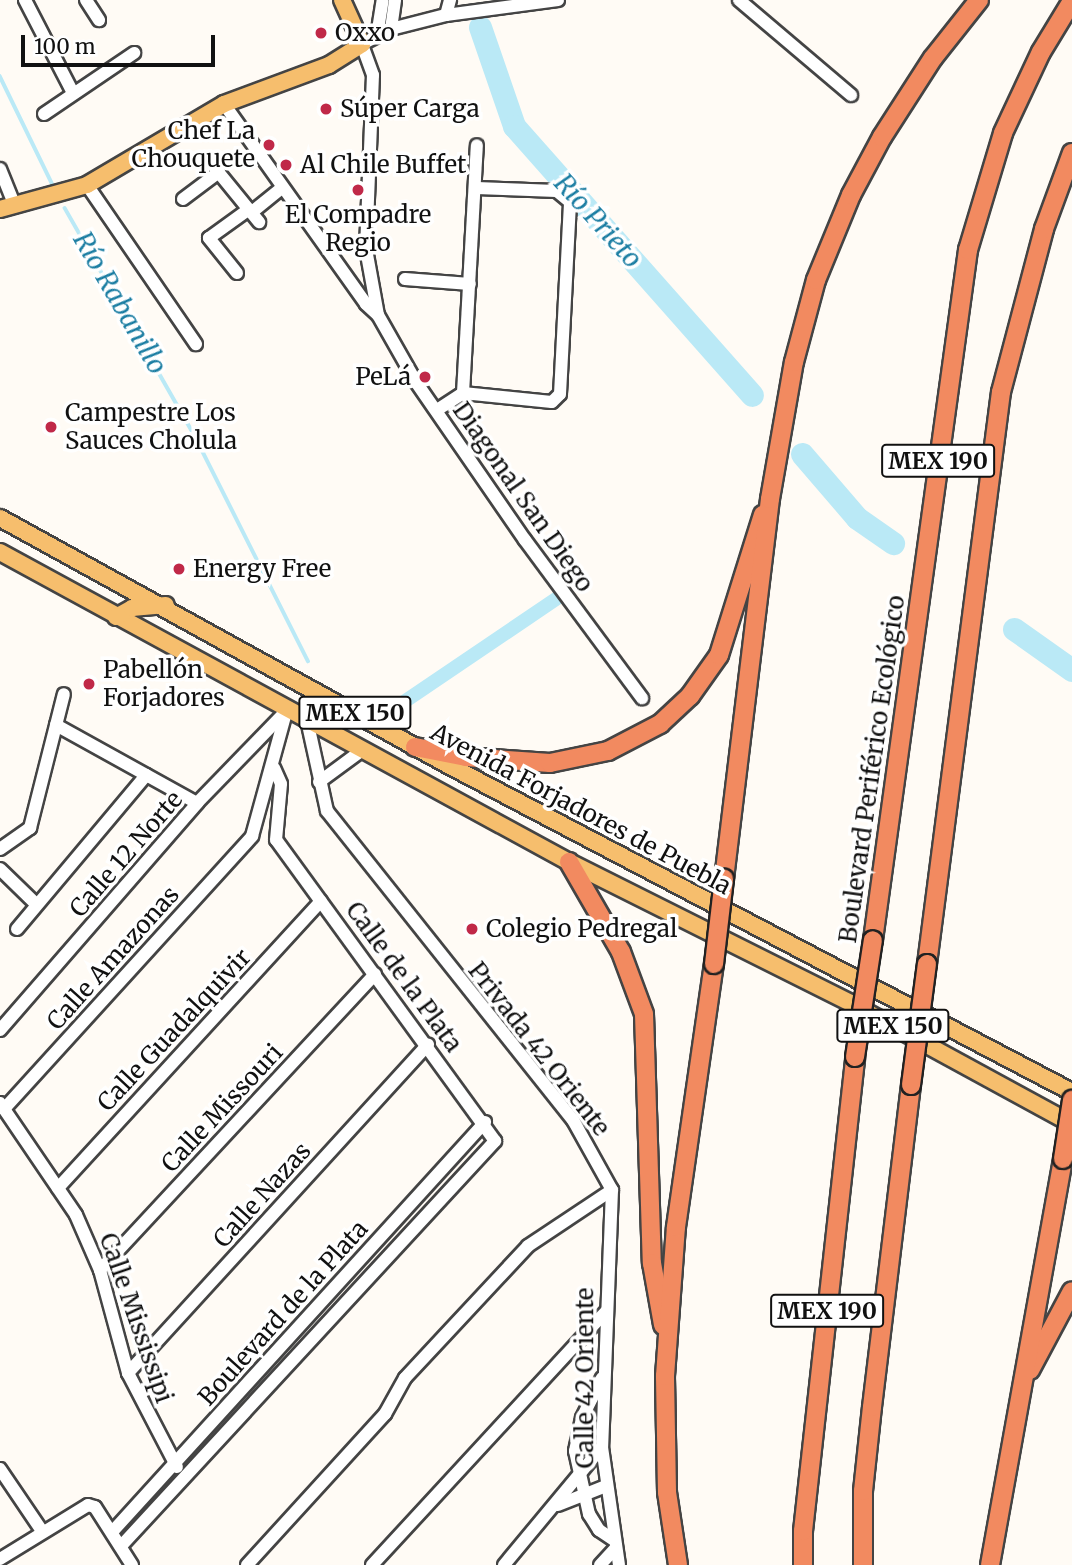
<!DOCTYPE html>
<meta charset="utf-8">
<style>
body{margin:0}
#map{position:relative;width:1072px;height:1565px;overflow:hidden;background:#fffbf5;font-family:Merriweather,serif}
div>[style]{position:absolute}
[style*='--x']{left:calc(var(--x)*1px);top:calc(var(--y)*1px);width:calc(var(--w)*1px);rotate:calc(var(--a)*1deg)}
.stream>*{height:3.5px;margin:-1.75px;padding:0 1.75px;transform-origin:1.75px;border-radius:1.75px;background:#bae9f6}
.canal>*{height:14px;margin:-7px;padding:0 7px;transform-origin:7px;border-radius:7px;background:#bae9f6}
.river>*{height:23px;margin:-11.5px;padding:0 11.5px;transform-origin:11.5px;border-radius:11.5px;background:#bae9f6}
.roads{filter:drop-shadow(2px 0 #444) drop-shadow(-2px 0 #444) drop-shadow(0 2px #444) drop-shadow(0 -2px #444)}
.minor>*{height:12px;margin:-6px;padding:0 6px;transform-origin:6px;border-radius:6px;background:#fff}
.major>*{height:16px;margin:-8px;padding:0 8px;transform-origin:8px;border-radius:8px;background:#f6be6d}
.highway>*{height:18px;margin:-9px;padding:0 9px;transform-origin:9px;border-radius:9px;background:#f28a60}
.bridges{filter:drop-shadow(2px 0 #222) drop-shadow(-2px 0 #222) drop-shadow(0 2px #222) drop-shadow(0 -2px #222)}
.highway-bridge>*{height:18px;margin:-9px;padding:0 9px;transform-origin:9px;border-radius:9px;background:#f28a60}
.dots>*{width:19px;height:19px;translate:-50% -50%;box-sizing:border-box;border:4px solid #fff;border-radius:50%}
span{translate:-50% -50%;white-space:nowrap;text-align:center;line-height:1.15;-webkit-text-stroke:7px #fff;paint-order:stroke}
.shield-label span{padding:2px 5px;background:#fff;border:2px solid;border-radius:5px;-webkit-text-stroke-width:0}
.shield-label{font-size:23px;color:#111;font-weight:700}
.poi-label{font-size:24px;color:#111}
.left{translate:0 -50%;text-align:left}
.right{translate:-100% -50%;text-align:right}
.street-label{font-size:24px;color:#111}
.water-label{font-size:26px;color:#1a7da2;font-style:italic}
.scale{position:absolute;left:21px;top:35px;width:194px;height:32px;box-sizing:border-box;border:4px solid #111;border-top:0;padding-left:9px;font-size:21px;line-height:24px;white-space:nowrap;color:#111;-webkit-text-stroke:5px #fff;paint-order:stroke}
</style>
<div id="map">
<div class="stream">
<div style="--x:0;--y:76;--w:121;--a:64.1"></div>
<div style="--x:65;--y:208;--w:262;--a:60.3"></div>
<div style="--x:195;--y:436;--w:252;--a:63.3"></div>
</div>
<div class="canal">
<div style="--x:392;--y:710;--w:202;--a:-34.1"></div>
</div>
<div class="river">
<div style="--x:480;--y:27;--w:105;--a:71"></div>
<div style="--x:514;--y:126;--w:359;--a:48.5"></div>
<div style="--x:802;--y:454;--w:84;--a:49.3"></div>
<div style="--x:857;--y:518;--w:44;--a:34.8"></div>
<div style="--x:1014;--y:629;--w:71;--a:35.3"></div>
</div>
<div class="roads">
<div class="minor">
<div style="--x:25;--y:0;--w:105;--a:62.7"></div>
<div style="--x:86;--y:0;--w:24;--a:57"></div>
<div style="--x:739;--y:0;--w:147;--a:40.3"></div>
<div style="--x:446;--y:15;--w:16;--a:-75"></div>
<div style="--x:391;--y:29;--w:29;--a:-82"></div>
<div style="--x:377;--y:36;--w:36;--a:-81"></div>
<div style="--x:224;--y:104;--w:245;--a:54.6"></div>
<div style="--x:366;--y:304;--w:16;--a:43"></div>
<div style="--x:378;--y:315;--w:77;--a:60.4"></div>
<div style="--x:416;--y:382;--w:192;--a:55.4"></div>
<div style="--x:525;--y:540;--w:197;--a:53.5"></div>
<div style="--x:44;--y:114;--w:109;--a:-34.1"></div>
<div style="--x:215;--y:168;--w:70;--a:50.8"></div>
<div style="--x:0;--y:169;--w:40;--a:68"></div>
<div style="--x:87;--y:185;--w:193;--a:55.6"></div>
<div style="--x:183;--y:199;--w:45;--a:-36.9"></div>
<div style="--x:252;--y:212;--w:38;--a:-39"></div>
<div style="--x:237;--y:273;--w:45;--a:-128.7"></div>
<div style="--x:209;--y:238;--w:49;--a:-35.9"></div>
<div style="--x:405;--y:279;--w:65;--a:4.4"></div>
<div style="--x:378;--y:315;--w:67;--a:-100.3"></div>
<div style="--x:366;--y:249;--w:174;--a:-87.7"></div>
<div style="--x:373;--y:75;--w:33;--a:-110"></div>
<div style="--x:362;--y:44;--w:33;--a:-27"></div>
<div style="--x:391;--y:29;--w:57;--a:-14.3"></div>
<div style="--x:446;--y:15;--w:113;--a:-7.6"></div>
<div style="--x:463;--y:393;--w:89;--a:5.8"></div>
<div style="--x:552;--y:402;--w:11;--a:-45"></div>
<div style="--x:560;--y:394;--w:192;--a:-87"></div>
<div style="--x:570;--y:202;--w:17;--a:-140"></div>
<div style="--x:557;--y:191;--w:81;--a:-177.9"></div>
<div style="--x:437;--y:410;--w:31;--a:-33"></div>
<div style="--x:463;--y:393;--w:248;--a:-86.8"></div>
<div style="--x:307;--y:720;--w:93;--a:77.6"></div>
<div style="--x:327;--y:811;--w:395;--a:51.5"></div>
<div style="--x:573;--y:1120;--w:80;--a:60.9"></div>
<div style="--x:612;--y:1190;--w:257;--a:92.2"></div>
<div style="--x:602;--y:1447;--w:119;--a:81.8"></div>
<div style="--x:56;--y:725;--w:161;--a:29"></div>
<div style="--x:274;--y:768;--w:17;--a:66"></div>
<div style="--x:281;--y:784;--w:56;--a:95.1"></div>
<div style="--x:319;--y:782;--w:52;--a:-36.4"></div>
<div style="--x:0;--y:849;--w:37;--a:-35"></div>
<div style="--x:30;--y:828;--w:138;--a:-75.8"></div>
<div style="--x:0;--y:869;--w:50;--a:44.2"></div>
<div style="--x:17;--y:929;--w:201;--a:-50"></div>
<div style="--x:0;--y:1030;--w:301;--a:-49"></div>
<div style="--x:197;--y:803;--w:129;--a:-45.9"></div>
<div style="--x:0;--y:1103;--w:135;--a:55.8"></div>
<div style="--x:76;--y:1215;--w:60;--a:66.4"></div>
<div style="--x:100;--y:1270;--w:107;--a:74.8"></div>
<div style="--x:128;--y:1373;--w:106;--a:62.5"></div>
<div style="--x:4;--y:1109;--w:369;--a:-47.7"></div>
<div style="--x:252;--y:836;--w:132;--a:-74.6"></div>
<div style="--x:58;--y:1188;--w:389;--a:-47.5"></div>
<div style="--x:100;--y:1270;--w:404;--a:-47.1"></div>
<div style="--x:128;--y:1373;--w:445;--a:-47.6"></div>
<div style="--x:602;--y:1378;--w:45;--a:116.6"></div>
<div style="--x:582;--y:1418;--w:34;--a:102"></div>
<div style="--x:575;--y:1451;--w:65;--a:77.5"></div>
<div style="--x:589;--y:1514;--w:19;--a:58"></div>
<div style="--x:599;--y:1530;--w:18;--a:34"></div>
<div style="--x:0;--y:1469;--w:75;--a:55.9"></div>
<div style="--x:558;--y:1505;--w:52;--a:-21.6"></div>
<div style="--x:113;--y:1531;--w:553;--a:-47.71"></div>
<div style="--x:122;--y:1545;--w:550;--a:-47.28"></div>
<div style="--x:495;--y:1141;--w:372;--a:-126"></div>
<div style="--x:0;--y:1559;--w:103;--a:-31.5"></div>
<div style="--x:88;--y:1505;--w:7;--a:16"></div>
<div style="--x:95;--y:1507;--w:69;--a:57.5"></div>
<div style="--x:247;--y:1565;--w:205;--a:-47.6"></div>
<div style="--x:385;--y:1414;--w:41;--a:-60.9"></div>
<div style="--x:405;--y:1378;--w:180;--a:-47"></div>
<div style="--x:528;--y:1246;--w:101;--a:-33.7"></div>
<div style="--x:372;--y:1565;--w:345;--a:-47.3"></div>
<div style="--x:504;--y:1565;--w:153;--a:-50.3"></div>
<div style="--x:600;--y:1565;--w:23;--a:-47"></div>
</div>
<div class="major">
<div style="--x:0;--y:209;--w:90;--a:-15.4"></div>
<div style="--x:87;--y:185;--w:159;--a:-30.6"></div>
<div style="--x:224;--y:104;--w:112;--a:-20.4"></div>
<div style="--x:329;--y:65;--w:39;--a:-32"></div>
<div style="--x:362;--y:44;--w:48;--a:-114.4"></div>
<div style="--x:0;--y:518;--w:514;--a:28.86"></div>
<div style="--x:450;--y:766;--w:702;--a:27.66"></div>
<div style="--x:0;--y:552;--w:648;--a:28.58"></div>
<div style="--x:569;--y:862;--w:317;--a:26.6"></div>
<div style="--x:852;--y:1004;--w:251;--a:28.6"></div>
<div style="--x:116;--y:617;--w:18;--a:-29"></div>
<div style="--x:132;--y:608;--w:34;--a:-5"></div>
</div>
<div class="highway">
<div style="--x:415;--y:747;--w:52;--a:11.1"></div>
<div style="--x:466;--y:757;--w:84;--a:4.1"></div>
<div style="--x:550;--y:763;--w:59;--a:-11.7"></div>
<div style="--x:608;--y:751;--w:59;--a:-27.4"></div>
<div style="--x:660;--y:724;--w:41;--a:-43"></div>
<div style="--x:690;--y:696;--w:50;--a:-54.7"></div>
<div style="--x:719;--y:655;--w:147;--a:-72.6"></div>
<div style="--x:569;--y:862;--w:104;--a:60"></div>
<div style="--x:621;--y:952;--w:66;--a:69.6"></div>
<div style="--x:644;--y:1014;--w:249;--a:88.2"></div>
<div style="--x:652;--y:1263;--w:63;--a:79.9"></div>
<div style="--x:724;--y:879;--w:383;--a:-83.1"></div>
<div style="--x:770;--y:499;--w:139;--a:-80.1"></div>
<div style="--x:794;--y:362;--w:85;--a:-75"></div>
<div style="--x:816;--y:280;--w:92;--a:-67.6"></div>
<div style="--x:851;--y:195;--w:66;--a:-61.9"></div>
<div style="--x:882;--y:137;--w:94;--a:-57.2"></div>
<div style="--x:933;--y:58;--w:74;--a:-51.6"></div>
<div style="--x:873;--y:940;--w:697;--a:-82.16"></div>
<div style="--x:968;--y:250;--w:122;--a:-73.3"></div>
<div style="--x:1003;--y:133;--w:89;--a:-64.9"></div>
<div style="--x:1041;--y:52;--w:60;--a:-58.7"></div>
<div style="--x:927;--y:964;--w:577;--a:-82.63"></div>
<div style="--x:1001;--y:392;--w:169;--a:-75.2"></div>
<div style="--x:1044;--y:229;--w:81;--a:-69.8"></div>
<div style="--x:1030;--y:1370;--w:89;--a:-62"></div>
<div style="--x:678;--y:1565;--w:74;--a:-98.6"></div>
<div style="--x:667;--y:1492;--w:116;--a:-91"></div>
<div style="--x:665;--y:1376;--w:149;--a:-85.8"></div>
<div style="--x:676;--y:1227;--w:266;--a:-81.8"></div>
<div style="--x:803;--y:1565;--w:34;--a:-90"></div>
<div style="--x:803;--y:1531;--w:477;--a:-83.7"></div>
<div style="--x:863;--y:1565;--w:74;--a:-90"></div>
<div style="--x:863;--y:1491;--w:84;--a:-83.9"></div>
<div style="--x:872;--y:1407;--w:324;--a:-83.1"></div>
<div style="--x:990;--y:1565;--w:413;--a:-79.8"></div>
</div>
</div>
<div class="bridges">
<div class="highway-bridge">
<div style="--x:714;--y:964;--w:86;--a:-83.3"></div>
<div style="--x:855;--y:1057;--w:118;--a:-81.3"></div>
<div style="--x:911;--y:1085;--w:122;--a:-82.5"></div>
<div style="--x:1063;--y:1159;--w:60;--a:-81.3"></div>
</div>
</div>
<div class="dots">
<div style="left:321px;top:33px;background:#c02949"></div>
<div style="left:326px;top:109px;background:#c02949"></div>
<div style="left:269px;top:145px;background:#c02949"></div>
<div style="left:286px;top:165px;background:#c02949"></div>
<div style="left:358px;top:190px;background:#c02949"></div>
<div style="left:425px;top:377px;background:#c02949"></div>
<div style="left:51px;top:427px;background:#c02949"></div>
<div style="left:179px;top:569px;background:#c02949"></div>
<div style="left:89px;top:684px;background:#c02949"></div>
<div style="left:472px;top:929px;background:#c02949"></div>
</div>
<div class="shield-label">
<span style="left:938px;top:461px">MEX 190</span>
<span style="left:355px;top:713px">MEX 150</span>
<span style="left:893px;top:1026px">MEX 150</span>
<span style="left:827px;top:1311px">MEX 190</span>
</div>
<div class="poi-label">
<span class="left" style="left:335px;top:33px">Oxxo</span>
<span class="left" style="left:340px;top:109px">Súper Carga</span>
<span class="right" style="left:255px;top:145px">Chef La<br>Chouquete</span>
<span class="left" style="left:300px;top:165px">Al Chile Buffet</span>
<span style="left:358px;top:229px">El Compadre<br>Regio</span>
<span class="right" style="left:411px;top:377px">PeLá</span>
<span class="left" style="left:65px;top:427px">Campestre Los<br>Sauces Cholula</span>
<span class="left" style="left:193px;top:569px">Energy Free</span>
<span class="left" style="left:103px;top:684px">Pabellón<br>Forjadores</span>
<span class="left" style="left:486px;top:929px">Colegio Pedregal</span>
</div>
<div class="street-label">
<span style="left:523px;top:497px;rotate:55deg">Diagonal San Diego</span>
<span style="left:872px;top:769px;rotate:-82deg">Boulevard Periférico Ecológico</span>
<span style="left:581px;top:809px;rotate:28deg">Avenida Forjadores de Puebla</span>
<span style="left:126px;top:854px;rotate:-49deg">Calle 12 Norte</span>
<span style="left:113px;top:958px;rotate:-48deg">Calle Amazonas</span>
<span style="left:404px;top:977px;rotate:54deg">Calle de la Plata</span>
<span style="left:174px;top:1030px;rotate:-47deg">Calle Guadalquivir</span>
<span style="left:539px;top:1049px;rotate:52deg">Privada 42 Oriente</span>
<span style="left:222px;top:1108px;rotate:-47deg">Calle Missouri</span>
<span style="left:262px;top:1195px;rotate:-48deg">Calle Nazas</span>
<span style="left:283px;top:1313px;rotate:-48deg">Boulevard de la Plata</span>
<span style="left:136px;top:1318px;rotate:71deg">Calle Mississipi</span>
<span style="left:585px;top:1378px;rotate:-90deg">Calle 42 Oriente</span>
</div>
<div class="water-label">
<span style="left:598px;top:221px;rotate:48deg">Río Prieto</span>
<span style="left:120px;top:303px;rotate:60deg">Río Rabanillo</span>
</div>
<div class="scale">100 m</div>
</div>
